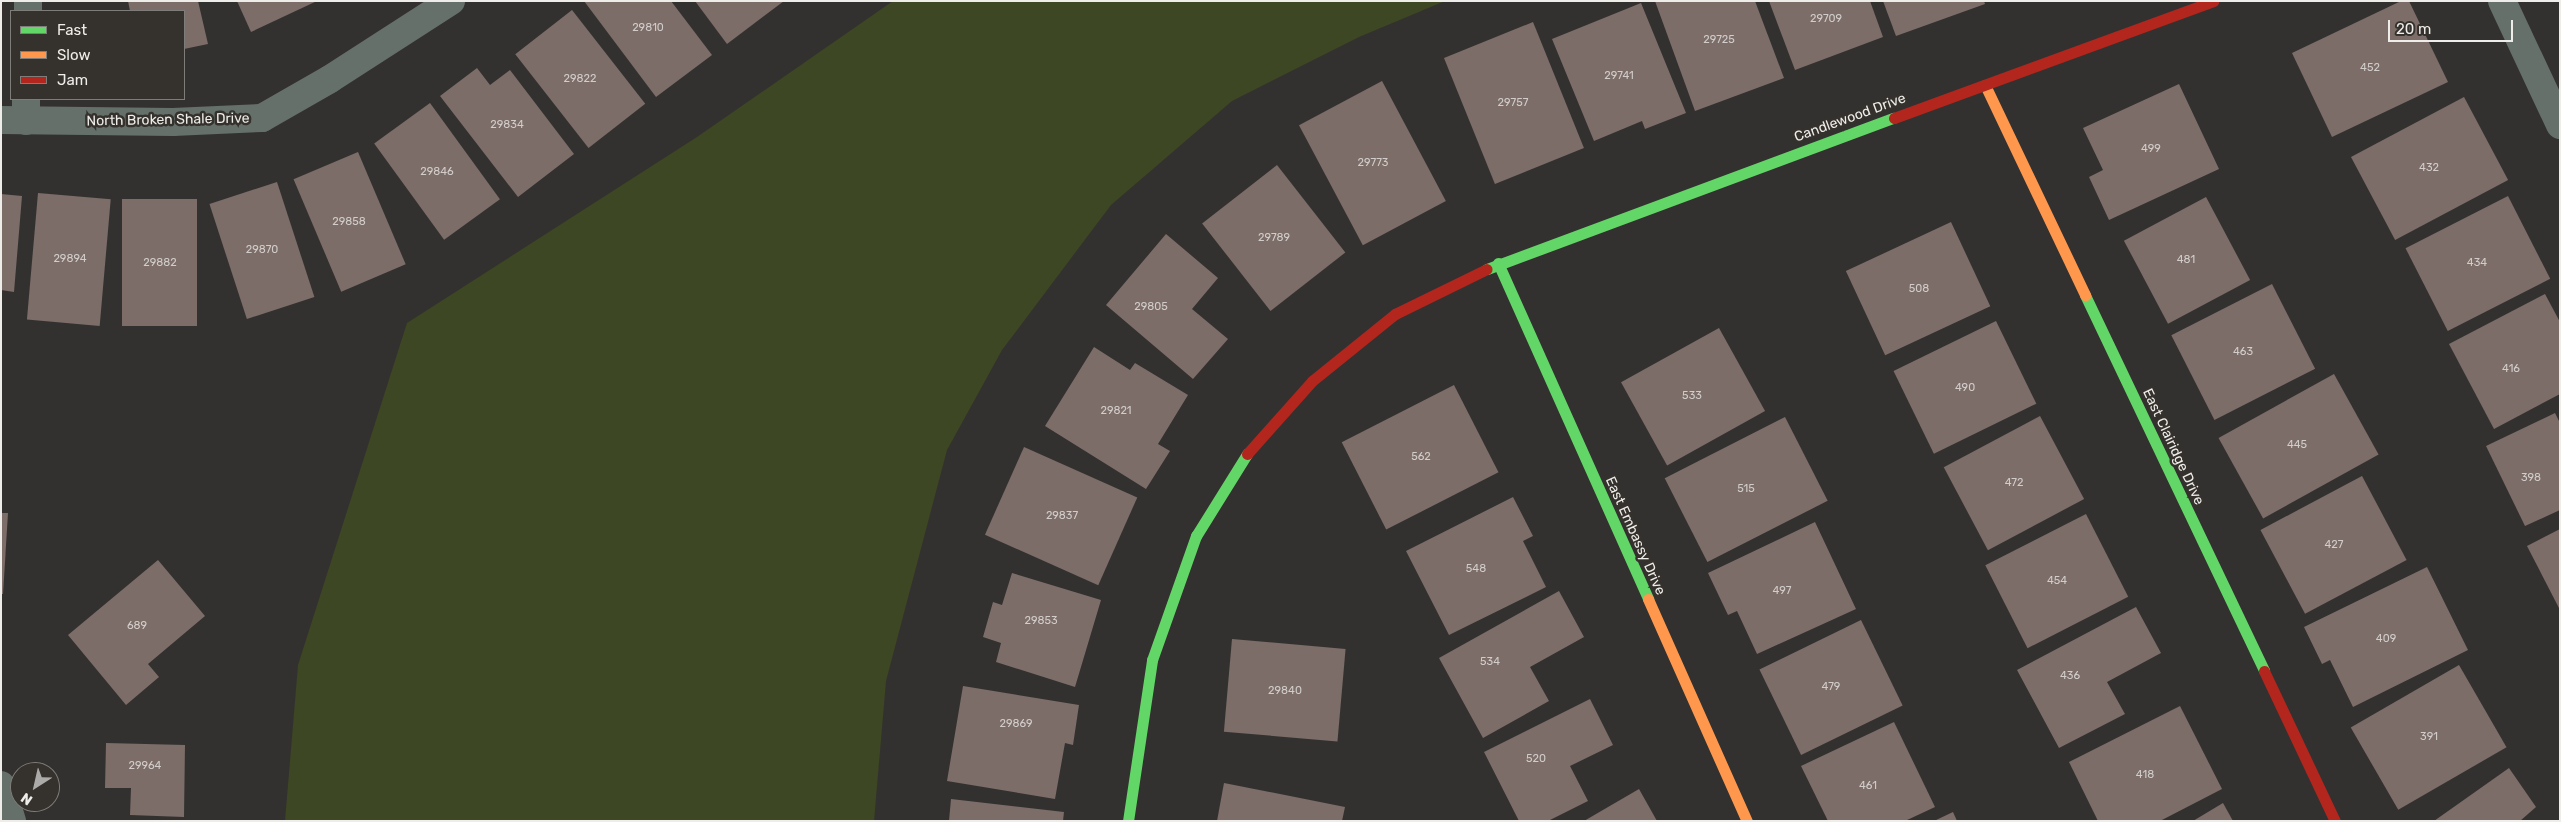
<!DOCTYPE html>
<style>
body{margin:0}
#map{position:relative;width:2561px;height:822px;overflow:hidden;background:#33312f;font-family:Rubik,sans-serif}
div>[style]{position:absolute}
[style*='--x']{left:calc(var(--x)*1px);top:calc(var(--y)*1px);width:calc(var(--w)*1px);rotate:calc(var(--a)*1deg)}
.green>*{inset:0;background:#3d4723}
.building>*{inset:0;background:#7c6d68;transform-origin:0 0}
.street>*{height:28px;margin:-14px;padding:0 14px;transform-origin:14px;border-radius:14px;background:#65706b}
.fast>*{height:11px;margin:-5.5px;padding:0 5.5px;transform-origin:5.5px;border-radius:5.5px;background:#63d668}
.slow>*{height:11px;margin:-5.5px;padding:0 5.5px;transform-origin:5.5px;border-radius:5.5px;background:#ff974d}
.jam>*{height:11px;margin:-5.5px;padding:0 5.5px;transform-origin:5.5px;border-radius:5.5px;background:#b3261e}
span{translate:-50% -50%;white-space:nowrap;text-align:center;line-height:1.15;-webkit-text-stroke:5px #35322d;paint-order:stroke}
.number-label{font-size:11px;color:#d2cdca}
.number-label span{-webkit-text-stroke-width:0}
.street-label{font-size:14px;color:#efedea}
.frame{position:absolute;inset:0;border:2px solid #efedea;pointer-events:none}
.legend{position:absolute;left:10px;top:10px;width:175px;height:90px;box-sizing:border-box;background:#35322d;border:1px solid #7f7d79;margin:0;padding:6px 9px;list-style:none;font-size:15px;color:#efedea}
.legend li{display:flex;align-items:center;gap:10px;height:25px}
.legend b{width:25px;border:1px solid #7f7d79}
.north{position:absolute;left:10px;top:762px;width:50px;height:50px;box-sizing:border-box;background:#35322d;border:1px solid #7f7d79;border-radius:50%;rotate:215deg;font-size:14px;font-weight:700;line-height:20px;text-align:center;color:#efedea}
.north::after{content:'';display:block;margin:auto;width:18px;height:22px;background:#adaba9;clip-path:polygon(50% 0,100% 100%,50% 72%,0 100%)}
.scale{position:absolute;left:2388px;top:20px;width:125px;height:22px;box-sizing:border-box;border:2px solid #efedea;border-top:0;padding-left:6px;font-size:15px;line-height:18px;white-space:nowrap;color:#efedea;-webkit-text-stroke:4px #35322d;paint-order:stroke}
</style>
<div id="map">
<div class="green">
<div style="clip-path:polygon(893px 1px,1445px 1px,1359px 37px,1232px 101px,1111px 205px,1002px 350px,947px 450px,886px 681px,874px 821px,285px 821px,298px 665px,407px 323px,697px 137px)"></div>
</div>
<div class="building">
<div style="clip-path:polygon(128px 1px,198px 1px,208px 44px,184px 49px,184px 11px,130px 11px)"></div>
<div style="clip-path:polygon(237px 1px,317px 1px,251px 32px)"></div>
<div style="clip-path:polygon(584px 1px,671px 1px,712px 55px,656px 97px)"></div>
<div style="clip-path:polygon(695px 1px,784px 1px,727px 44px)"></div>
<div style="clip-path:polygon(1655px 1px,1755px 1px,1784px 78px,1695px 111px)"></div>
<div style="clip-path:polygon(1769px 1px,1870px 1px,1883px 37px,1795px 70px)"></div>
<div style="clip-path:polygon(1883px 1px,1984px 1px,1985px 4px,1896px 36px)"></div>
<div style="clip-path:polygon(2401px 1px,2409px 1px,2448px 82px,2332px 137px,2292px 53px)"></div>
<div style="clip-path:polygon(1641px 3px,1686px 113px,1645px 129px,1642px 121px,1594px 141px,1552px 39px)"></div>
<div style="left:572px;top:10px;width:119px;height:72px;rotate:52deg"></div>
<div style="left:1533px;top:22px;width:136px;height:96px;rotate:68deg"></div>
<div style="clip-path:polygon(477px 68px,490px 85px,510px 70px,574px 154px,518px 197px,440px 96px)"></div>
<div style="left:1382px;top:81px;width:136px;height:94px;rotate:62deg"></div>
<div style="clip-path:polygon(2179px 84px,2219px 169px,2109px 220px,2089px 177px,2103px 170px,2083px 128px)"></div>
<div style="left:2464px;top:97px;width:94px;height:128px;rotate:62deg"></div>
<div style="left:430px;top:103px;width:119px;height:69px;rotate:54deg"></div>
<div style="left:358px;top:152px;width:122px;height:70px;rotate:67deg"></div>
<div style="left:1277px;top:165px;width:111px;height:95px;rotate:52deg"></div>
<div style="left:277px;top:182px;width:121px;height:71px;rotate:72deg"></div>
<div style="left:38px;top:193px;width:73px;height:127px;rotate:5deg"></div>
<div style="clip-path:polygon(1px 194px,22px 196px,14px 292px,1px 290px)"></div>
<div style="left:2508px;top:196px;width:93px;height:115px;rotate:63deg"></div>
<div style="left:2206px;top:197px;width:94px;height:93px;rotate:62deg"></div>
<div style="left:122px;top:199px;width:75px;height:127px"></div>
<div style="left:1951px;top:222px;width:93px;height:116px;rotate:65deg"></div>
<div style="clip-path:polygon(1166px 234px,1218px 278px,1192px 309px,1228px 339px,1193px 379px,1106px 305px)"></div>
<div style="left:2272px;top:284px;width:95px;height:113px;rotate:63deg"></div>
<div style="clip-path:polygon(2545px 294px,2560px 322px,2560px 394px,2494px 429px,2449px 344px)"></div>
<div style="left:1996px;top:321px;width:92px;height:114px;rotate:64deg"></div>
<div style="left:1719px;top:328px;width:95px;height:112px;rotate:61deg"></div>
<div style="clip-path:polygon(1094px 347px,1130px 370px,1135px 363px,1188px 395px,1158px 444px,1170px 451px,1146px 489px,1045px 426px)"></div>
<div style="left:2334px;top:374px;width:92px;height:132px;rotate:61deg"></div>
<div style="left:1454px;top:385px;width:98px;height:126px;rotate:63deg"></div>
<div style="clip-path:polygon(2555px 413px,2560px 423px,2560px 510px,2525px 526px,2486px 446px)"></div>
<div style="left:2040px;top:416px;width:94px;height:109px;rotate:62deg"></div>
<div style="left:1785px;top:417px;width:94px;height:135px;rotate:63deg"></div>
<div style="left:1024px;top:447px;width:124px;height:96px;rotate:24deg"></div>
<div style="left:2362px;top:476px;width:95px;height:115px;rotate:62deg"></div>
<div style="clip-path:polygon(1513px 497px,1533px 536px,1523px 541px,1546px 587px,1449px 635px,1406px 551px)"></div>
<div style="clip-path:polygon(1px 513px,8px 513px,3px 594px,1px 594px)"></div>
<div style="left:2086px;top:514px;width:93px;height:113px;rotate:63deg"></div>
<div style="clip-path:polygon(1815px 522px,1856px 609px,1757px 654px,1737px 611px,1728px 615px,1708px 573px)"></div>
<div style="clip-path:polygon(2560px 529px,2560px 610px,2527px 546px)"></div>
<div style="clip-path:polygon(158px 560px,205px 616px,148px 664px,159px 677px,126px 705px,68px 635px)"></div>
<div style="clip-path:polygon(2427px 567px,2468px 650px,2353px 707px,2330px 660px,2322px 664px,2304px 627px)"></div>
<div style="clip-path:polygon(1012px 573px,1101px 600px,1075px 687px,996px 662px,1001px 643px,983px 637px,993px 602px,1002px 605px)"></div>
<div style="clip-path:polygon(1559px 591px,1584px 637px,1530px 667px,1549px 701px,1483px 738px,1439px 658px)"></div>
<div style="clip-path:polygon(2136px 607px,2161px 653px,2107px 682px,2125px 714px,2059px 748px,2017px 670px)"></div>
<div style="left:1861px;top:620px;width:95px;height:113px;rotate:64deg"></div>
<div style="left:1232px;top:639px;width:114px;height:93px;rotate:5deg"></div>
<div style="left:2459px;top:665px;width:95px;height:125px;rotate:60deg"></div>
<div style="clip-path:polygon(963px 686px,1079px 705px,1073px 745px,1065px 743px,1055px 799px,947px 781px)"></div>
<div style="clip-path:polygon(1590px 699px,1613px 745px,1570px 766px,1588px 801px,1548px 821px,1519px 821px,1484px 752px)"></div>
<div style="clip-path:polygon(2180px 706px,2222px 789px,2160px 821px,2098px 821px,2069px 762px)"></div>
<div style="clip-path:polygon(1894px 722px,1935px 807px,1905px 821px,1828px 821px,1801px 766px)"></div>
<div style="clip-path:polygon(106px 743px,185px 745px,184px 817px,130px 815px,131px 788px,105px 788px)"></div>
<div style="clip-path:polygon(2509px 768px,2536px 807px,2520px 821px,2434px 821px)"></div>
<div style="clip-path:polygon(1224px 783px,1345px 807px,1342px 821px,1217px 821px)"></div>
<div style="clip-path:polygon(1639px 789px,1657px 821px,1584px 821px)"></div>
<div style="clip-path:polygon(951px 799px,1064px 812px,1063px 821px,949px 821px)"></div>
<div style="clip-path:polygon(2223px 803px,2233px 821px,2193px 821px)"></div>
<div style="clip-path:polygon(1953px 812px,1957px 821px,1934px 821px)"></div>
</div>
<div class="street">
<div style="--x:2502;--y:1;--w:137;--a:64.9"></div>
<div style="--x:28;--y:11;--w:10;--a:-90"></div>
<div style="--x:1;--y:120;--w:172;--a:0.7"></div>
<div style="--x:173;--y:122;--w:89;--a:-2.6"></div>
<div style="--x:262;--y:118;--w:78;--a:-29.8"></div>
<div style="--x:330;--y:79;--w:144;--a:-32.8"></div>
<div style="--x:26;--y:121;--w:22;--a:-90"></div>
<div style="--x:1;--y:785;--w:38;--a:73"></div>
</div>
<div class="fast">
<div style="--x:1498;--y:263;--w:368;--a:65.9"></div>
<div style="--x:1487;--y:269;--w:434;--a:-20.4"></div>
<div style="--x:2085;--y:295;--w:416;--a:64.5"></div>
<div style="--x:1128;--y:821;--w:163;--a:-81.5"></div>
<div style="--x:1152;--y:660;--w:132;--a:-70.5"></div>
<div style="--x:1196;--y:536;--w:97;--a:-58.1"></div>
</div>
<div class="slow">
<div style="--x:1985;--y:85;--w:233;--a:64.5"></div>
<div style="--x:1648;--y:599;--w:243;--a:66"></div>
</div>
<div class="jam">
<div style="--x:1894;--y:118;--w:340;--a:-20.1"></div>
<div style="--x:1247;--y:454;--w:98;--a:-48.3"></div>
<div style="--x:1312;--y:381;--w:107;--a:-38.9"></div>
<div style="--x:1395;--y:314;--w:102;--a:-26.1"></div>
<div style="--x:2264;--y:671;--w:166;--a:64.7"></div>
</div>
<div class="number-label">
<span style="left:1826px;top:19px">29709</span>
<span style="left:648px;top:28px">29810</span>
<span style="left:1719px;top:40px">29725</span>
<span style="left:2370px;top:68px">452</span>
<span style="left:1619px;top:76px">29741</span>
<span style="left:580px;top:79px">29822</span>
<span style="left:1513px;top:103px">29757</span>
<span style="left:507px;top:125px">29834</span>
<span style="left:2151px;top:149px">499</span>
<span style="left:1373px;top:163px">29773</span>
<span style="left:2429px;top:168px">432</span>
<span style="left:437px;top:172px">29846</span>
<span style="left:349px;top:222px">29858</span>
<span style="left:1274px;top:238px">29789</span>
<span style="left:262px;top:250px">29870</span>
<span style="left:70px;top:259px">29894</span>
<span style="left:2186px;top:260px">481</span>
<span style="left:160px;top:263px">29882</span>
<span style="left:2477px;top:263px">434</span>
<span style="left:1919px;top:289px">508</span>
<span style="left:1151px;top:307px">29805</span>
<span style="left:2243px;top:352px">463</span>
<span style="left:2511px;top:369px">416</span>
<span style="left:1965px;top:388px">490</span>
<span style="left:1692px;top:396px">533</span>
<span style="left:1116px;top:411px">29821</span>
<span style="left:2297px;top:445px">445</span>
<span style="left:1421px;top:457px">562</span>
<span style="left:2531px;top:478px">398</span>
<span style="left:2014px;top:483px">472</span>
<span style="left:1746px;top:489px">515</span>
<span style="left:1062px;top:516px">29837</span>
<span style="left:2334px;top:545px">427</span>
<span style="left:1476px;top:569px">548</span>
<span style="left:2057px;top:581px">454</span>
<span style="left:1782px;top:591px">497</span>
<span style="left:1041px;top:621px">29853</span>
<span style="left:137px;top:626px">689</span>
<span style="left:2386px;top:639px">409</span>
<span style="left:1490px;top:662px">534</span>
<span style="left:2070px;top:676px">436</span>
<span style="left:1831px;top:687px">479</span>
<span style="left:1285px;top:691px">29840</span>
<span style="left:1016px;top:724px">29869</span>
<span style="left:2429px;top:737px">391</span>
<span style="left:1536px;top:759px">520</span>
<span style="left:145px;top:766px">29964</span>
<span style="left:2145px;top:775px">418</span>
<span style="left:1868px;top:786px">461</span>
</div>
<div class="street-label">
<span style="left:1850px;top:118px;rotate:-20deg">Candlewood Drive</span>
<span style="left:168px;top:120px;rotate:-1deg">North Broken Shale Drive</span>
<span style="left:2173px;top:447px;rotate:65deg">East Clairidge Drive</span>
<span style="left:1635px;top:536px;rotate:66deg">East Embassy Drive</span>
</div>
<div class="frame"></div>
<ul class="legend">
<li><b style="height:6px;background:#63d668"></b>Fast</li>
<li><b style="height:6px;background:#ff974d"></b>Slow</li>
<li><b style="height:6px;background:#b3261e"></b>Jam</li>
</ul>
<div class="north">N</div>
<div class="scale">20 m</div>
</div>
